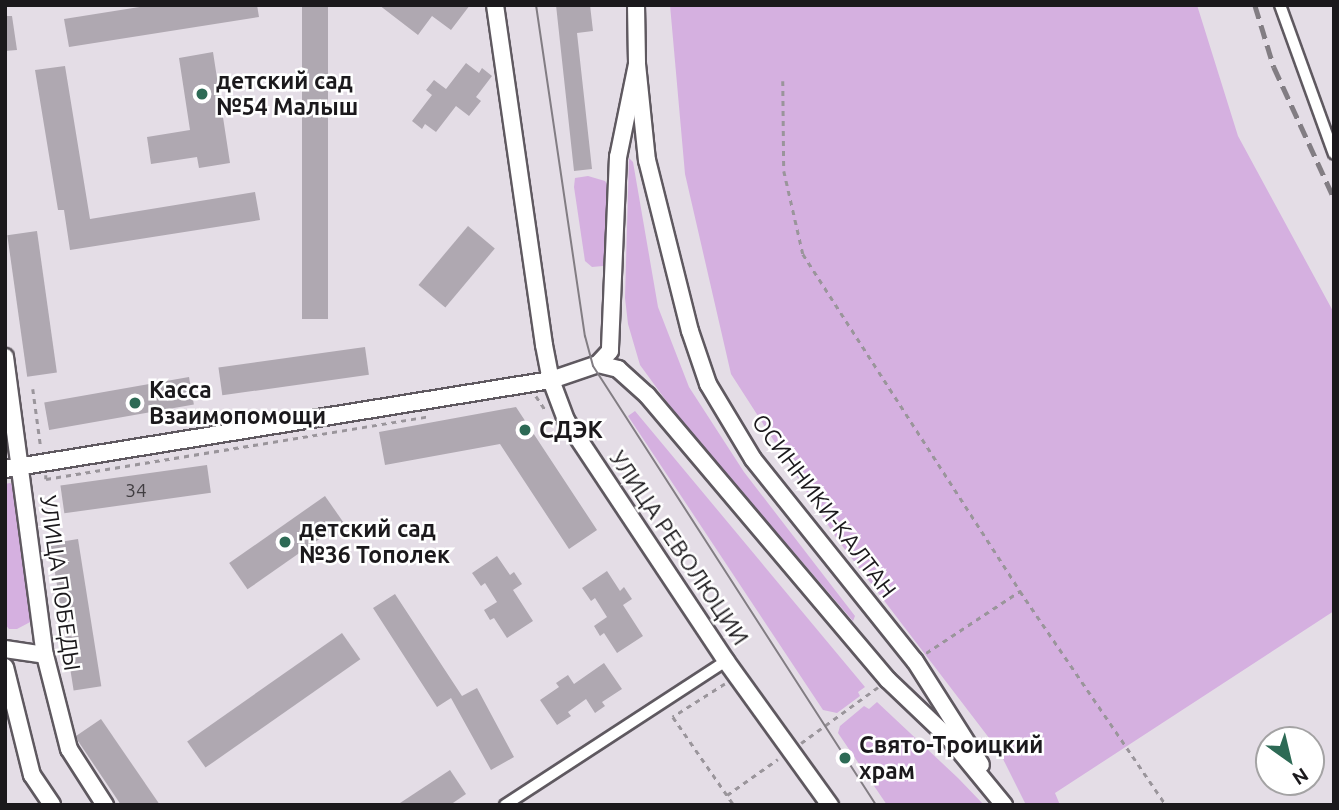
<!DOCTYPE html>
<meta charset="utf-8">
<style>
body{margin:0}
#map{position:relative;width:1339px;height:810px;overflow:hidden;background:#e4dde6;font-family:Ubuntu,sans-serif}
div>[style]{position:absolute}
[style*='--x']{left:calc(var(--x)*1px);top:calc(var(--y)*1px);width:calc(var(--w)*1px);rotate:calc(var(--a)*1deg)}
.green>*{inset:0;background:#d5b0e0}
.building>*{inset:0;background:#afa8b1;transform-origin:0 0}
.path>*{height:2.5px;margin-top:-1.25px;transform-origin:0;background:repeating-linear-gradient(90deg,#9a959b 0 5px,transparent 0 10px)}
.roads{filter:drop-shadow(2px 0 #5f5960) drop-shadow(-2px 0 #5f5960) drop-shadow(0 2px #5f5960) drop-shadow(0 -2px #5f5960)}
.street>*{height:10px;margin:-5px;padding:0 5px;transform-origin:5px;border-radius:5px;background:#fff}
.secondary>*{height:16px;margin:-8px;padding:0 8px;transform-origin:8px;border-radius:8px;background:#fff}
.tram>*{height:2px;margin:-1px;padding:0 1px;transform-origin:1px;border-radius:1px;background:#827d83}
.rail>*{height:4.5px;margin-top:-2.25px;transform-origin:0;background:repeating-linear-gradient(90deg,#827d83 0 14px,transparent 0 21px)}
.dots>*{width:19px;height:19px;translate:-50% -50%;box-sizing:border-box;border:4px solid #fff;border-radius:50%}
span{translate:-50% -50%;white-space:nowrap;text-align:center;line-height:1.15;-webkit-text-stroke:5px #fff;paint-order:stroke}
.number-label{font-size:19px;color:#403d41}
.number-label span{-webkit-text-stroke-width:0}
.poi-label{font-size:23px;color:#1b191c;font-weight:700}
.left{translate:0 -50%;text-align:left}
.street-label{font-size:23px;color:#1b191c}
.frame{position:absolute;inset:0;border:7px solid #1b191c;pointer-events:none}
.north{position:absolute;left:1255px;top:726px;width:70px;height:70px;box-sizing:border-box;background:#fff;border:2px solid #a4a3a4;border-radius:50%;rotate:146deg;font-size:19px;font-weight:700;line-height:28px;text-align:center;color:#1b191c}
.north::after{content:'';display:block;margin:auto;width:24px;height:32px;background:#2d6a55;clip-path:polygon(50% 0,100% 100%,50% 72%,0 100%)}
</style>
<div id="map">
<div class="green">
<div style="clip-path:polygon(670px 5px,1197px 5px,1238px 136px,1334px 313px,1334px 611px,1055px 793px,1060px 805px,1026px 805px,999px 751px,837px 539px,731px 374px,685px 174px)"></div>
<div style="clip-path:polygon(629px 158px,633px 162px,658px 307px,689px 387px,744px 472px,855px 616px,853px 621px,681px 421px,640px 365px,628px 324px,625px 298px)"></div>
<div style="clip-path:polygon(588px 176px,605px 181px,613px 194px,610px 255px,603px 266px,592px 267px,585px 261px,574px 187px,575px 178px)"></div>
<div style="clip-path:polygon(635px 411px,865px 687px,858px 692px,860px 696px,837px 713px,823px 710px,628px 416px)"></div>
<div style="clip-path:polygon(10px 483px,15px 486px,34px 620px,17px 629px,9px 629px,5px 624px,5px 484px)"></div>
<div style="clip-path:polygon(877px 702px,958px 778px,984px 805px,887px 805px,838px 733px,840px 726px,864px 706px,869px 709px)"></div>
</div>
<div class="building">
<div style="clip-path:polygon(152px 5px,257px 5px,259px 17px,69px 47px,64px 19px)"></div>
<div style="left:302px;top:5px;width:26px;height:314px"></div>
<div style="clip-path:polygon(379px 5px,470px 5px,451px 30px,432px 16px,418px 35px)"></div>
<div style="clip-path:polygon(556px 5px,590px 5px,593px 31px,577px 33px,592px 169px,574px 171px)"></div>
<div style="clip-path:polygon(5px 16px,12px 16px,17px 50px,5px 51px)"></div>
<div style="clip-path:polygon(213px 52px,230px 163px,199px 168px,197px 157px,151px 164px,147px 137px,190px 130px,179px 58px)"></div>
<div style="clip-path:polygon(466px 63px,479px 73px,482px 68px,492px 76px,476px 97px,481px 101px,469px 116px,456px 106px,436px 132px,425px 124px,422px 129px,412px 121px,432px 95px,426px 90px,434px 80px,446px 89px)"></div>
<div style="clip-path:polygon(65px 66px,90px 219px,255px 192px,260px 220px,70px 250px,64px 210px,58px 210px,35px 70px)"></div>
<div style="left:468px;top:226px;width:35px;height:77px;rotate:40deg"></div>
<div style="left:37px;top:231px;width:143px;height:30px;rotate:82deg"></div>
<div style="left:365px;top:347px;width:28px;height:148px;rotate:82deg"></div>
<div style="left:189px;top:377px;width:28px;height:147px;rotate:80deg"></div>
<div style="clip-path:polygon(516px 407px,597px 530px,569px 549px,500px 444px,385px 465px,379px 432px)"></div>
<div style="left:207px;top:465px;width:28px;height:148px;rotate:82deg"></div>
<div style="left:325px;top:496px;width:32px;height:117px;rotate:55deg"></div>
<div style="left:78px;top:539px;width:149px;height:28px;rotate:81deg"></div>
<div style="clip-path:polygon(497px 556px,510px 575px,514px 572px,522px 584px,513px 590px,533px 621px,507px 638px,494px 618px,490px 620px,484px 610px,497px 602px,485px 583px,481px 586px,472px 573px)"></div>
<div style="clip-path:polygon(607px 571px,620px 591px,624px 587px,632px 599px,623px 605px,643px 636px,617px 653px,604px 633px,600px 636px,594px 626px,607px 617px,595px 598px,591px 601px,582px 588px)"></div>
<div style="clip-path:polygon(395px 594px,462px 696px,477px 688px,514px 757px,491px 770px,451px 698px,437px 707px,373px 608px)"></div>
<div style="left:342px;top:633px;width:32px;height:189px;rotate:55deg"></div>
<div style="clip-path:polygon(604px 663px,622px 689px,602px 702px,605px 706px,595px 713px,586px 699px,568px 712px,571px 716px,557px 725px,540px 700px,559px 687px,556px 683px,568px 675px,574px 684px)"></div>
<div style="clip-path:polygon(101px 719px,160px 805px,121px 805px,78px 741px,76px 736px)"></div>
<div style="clip-path:polygon(450px 770px,466px 794px,450px 805px,397px 805px)"></div>
</div>
<div class="path">
<div style="--x:783;--y:81;--w:90;--a:89.4"></div>
<div style="--x:784;--y:171;--w:85;--a:77.1"></div>
<div style="--x:803;--y:254;--w:401;--a:57.2"></div>
<div style="--x:1020;--y:591;--w:259;--a:55.7"></div>
<div style="--x:33;--y:389;--w:60;--a:82.3"></div>
<div style="--x:536;--y:396;--w:18;--a:56"></div>
<div style="--x:46;--y:475;--w:4;--a:90"></div>
<div style="--x:46;--y:479;--w:389;--a:-9.3"></div>
<div style="--x:926;--y:653;--w:113;--a:-33.4"></div>
<div style="--x:725;--y:684;--w:62;--a:147.6"></div>
<div style="--x:673;--y:717;--w:107;--a:55.3"></div>
<div style="--x:801;--y:743;--w:95;--a:-36"></div>
<div style="--x:727;--y:795;--w:62;--a:-35.2"></div>
</div>
<div class="roads">
<div class="street">
<div style="--x:1280;--y:5;--w:158;--a:70.1"></div>
<div style="--x:505;--y:805;--w:264;--a:-33.1"></div>
</div>
<div class="secondary">
<div style="--x:495;--y:5;--w:344;--a:81.8"></div>
<div style="--x:544;--y:345;--w:36;--a:79"></div>
<div style="--x:551;--y:380;--w:43;--a:69.4"></div>
<div style="--x:566;--y:420;--w:289;--a:56.4"></div>
<div style="--x:726;--y:661;--w:178;--a:54.2"></div>
<div style="--x:636;--y:5;--w:59;--a:89"></div>
<div style="--x:637;--y:64;--w:97;--a:84.1"></div>
<div style="--x:647;--y:160;--w:176;--a:75.9"></div>
<div style="--x:690;--y:331;--w:56;--a:71.2"></div>
<div style="--x:708;--y:384;--w:87;--a:59"></div>
<div style="--x:753;--y:459;--w:259;--a:51.3"></div>
<div style="--x:915;--y:661;--w:123;--a:57.6"></div>
<div style="--x:637;--y:64;--w:95;--a:101.5"></div>
<div style="--x:618;--y:157;--w:194;--a:92.4"></div>
<div style="--x:610;--y:351;--w:18;--a:133"></div>
<div style="--x:598;--y:364;--w:21;--a:14"></div>
<div style="--x:618;--y:369;--w:39;--a:42"></div>
<div style="--x:647;--y:395;--w:373;--a:49.8"></div>
<div style="--x:888;--y:680;--w:84;--a:43.6"></div>
<div style="--x:949;--y:738;--w:87;--a:50.6"></div>
<div style="--x:5;--y:357;--w:301;--a:82.4"></div>
<div style="--x:45;--y:655;--w:97;--a:75.7"></div>
<div style="--x:69;--y:749;--w:67;--a:57.3"></div>
<div style="--x:5;--y:469;--w:553;--a:-9.26"></div>
<div style="--x:551;--y:380;--w:50;--a:-18.8"></div>
<div style="--x:5;--y:649;--w:40;--a:8.5"></div>
<div style="--x:5;--y:667;--w:111;--a:76"></div>
<div style="--x:32;--y:775;--w:36;--a:56"></div>
</div>
</div>
<div class="tram">
<div style="--x:536;--y:5;--w:335;--a:81.6"></div>
<div style="--x:585;--y:336;--w:31;--a:75"></div>
<div style="--x:593;--y:366;--w:522;--a:57.19"></div>
</div>
<div class="rail">
<div style="--x:1255;--y:5;--w:65;--a:73"></div>
<div style="--x:1274;--y:67;--w:144;--a:65.4"></div>
</div>
<div class="dots">
<div style="left:202px;top:94px;background:#2d6a55"></div>
<div style="left:135px;top:403px;background:#2d6a55"></div>
<div style="left:525px;top:430px;background:#2d6a55"></div>
<div style="left:285px;top:542px;background:#2d6a55"></div>
<div style="left:845px;top:758px;background:#2d6a55"></div>
</div>
<div class="number-label">
<span style="left:136px;top:491px">34</span>
</div>
<div class="poi-label">
<span class="left" style="left:216px;top:94px">детский сад<br>№54 Малыш</span>
<span class="left" style="left:149px;top:403px">Касса<br>Взаимопомощи</span>
<span class="left" style="left:539px;top:430px">СДЭК</span>
<span class="left" style="left:299px;top:542px">детский сад<br>№36 Тополек</span>
<span class="left" style="left:859px;top:758px">Свято-Троицкий<br>храм</span>
</div>
<div class="street-label">
<span style="left:824px;top:506px;rotate:53deg">ОСИННИКИ-КАЛТАН</span>
<span style="left:679px;top:548px;rotate:56deg">УЛИЦА РЕВОЛЮЦИИ</span>
<span style="left:60px;top:583px;rotate:82deg">УЛИЦА ПОБЕДЫ</span>
</div>
<div class="frame"></div>
<div class="north">N</div>
</div>
